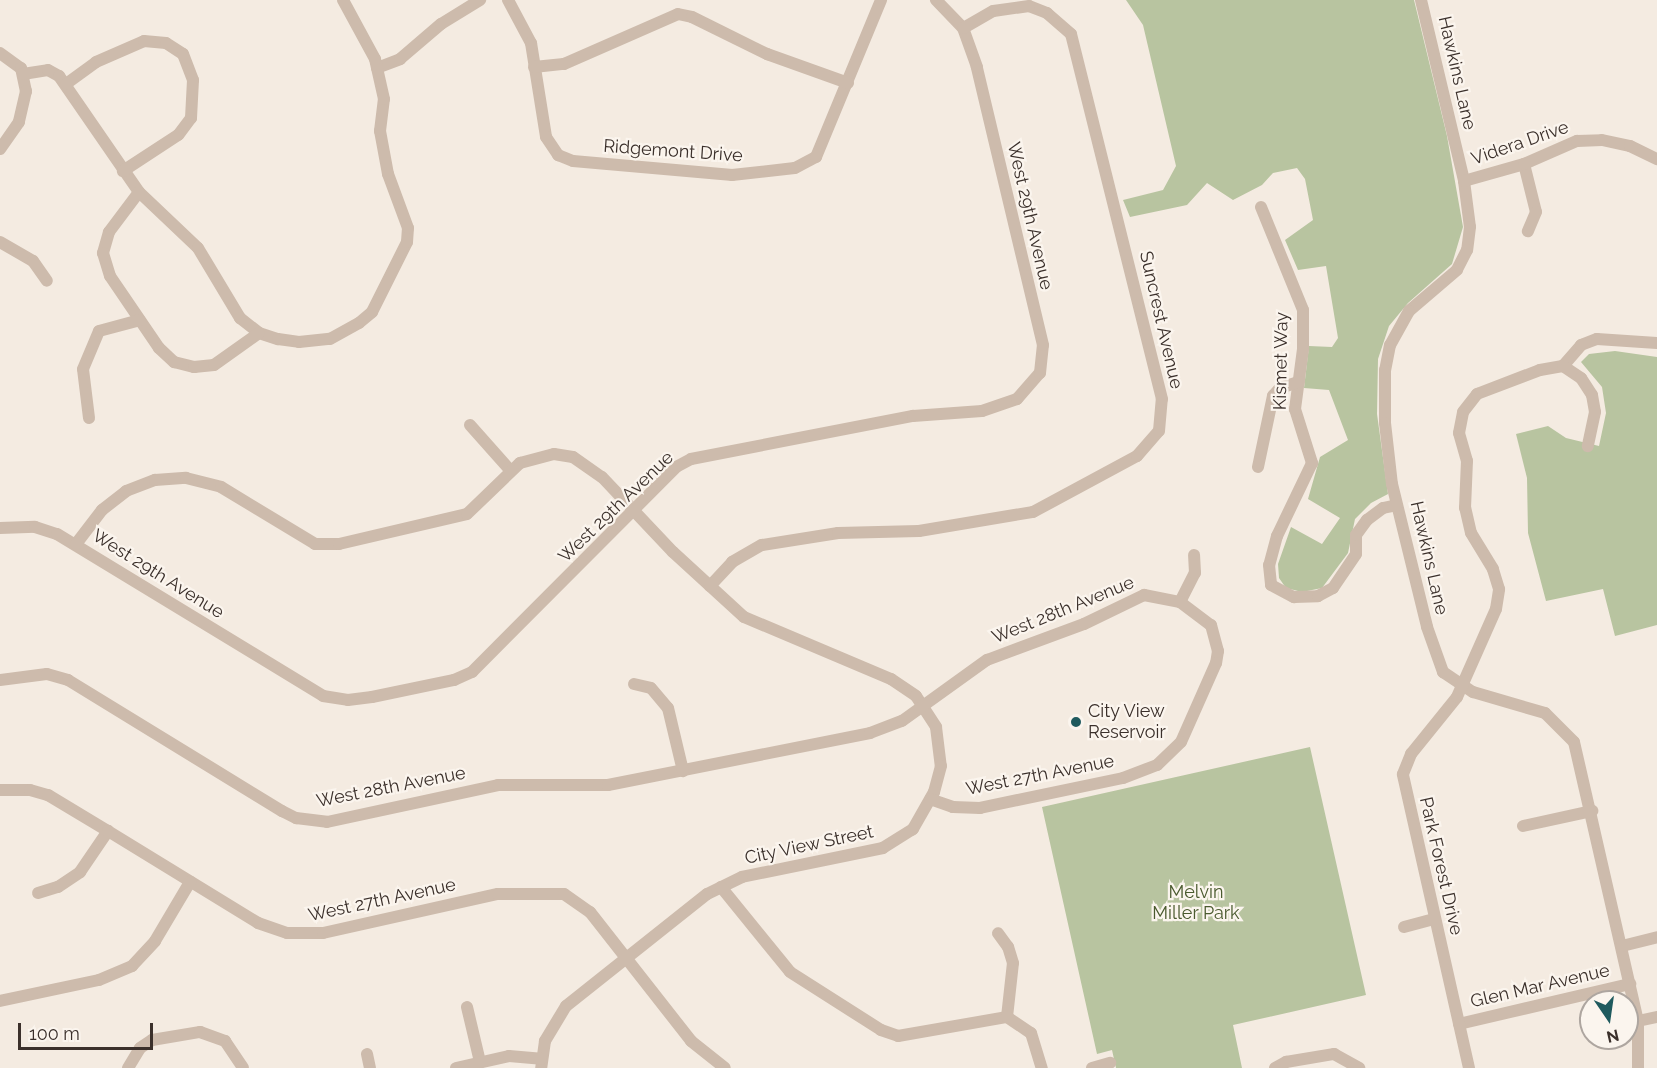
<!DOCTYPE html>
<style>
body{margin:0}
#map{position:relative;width:1657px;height:1068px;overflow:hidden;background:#f4ebe1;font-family:Raleway,sans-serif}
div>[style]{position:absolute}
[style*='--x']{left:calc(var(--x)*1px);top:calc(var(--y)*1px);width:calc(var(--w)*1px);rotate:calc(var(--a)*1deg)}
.green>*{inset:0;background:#b8c4a0}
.minor>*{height:12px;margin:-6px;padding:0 6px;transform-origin:6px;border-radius:6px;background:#cdbbac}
.dots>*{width:16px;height:16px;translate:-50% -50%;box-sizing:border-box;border:3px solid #fbf5ee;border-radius:50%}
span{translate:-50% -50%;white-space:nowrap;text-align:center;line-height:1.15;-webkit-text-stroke:4.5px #fbf5ee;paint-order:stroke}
.street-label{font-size:18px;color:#3b302b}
.poi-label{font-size:18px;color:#3b302b}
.left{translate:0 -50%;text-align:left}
.park-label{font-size:18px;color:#4a5a2e}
.north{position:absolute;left:1579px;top:990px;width:60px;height:60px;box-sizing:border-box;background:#fbf5ee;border:2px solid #aea6a0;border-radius:50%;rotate:167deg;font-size:16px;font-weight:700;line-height:24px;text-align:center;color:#3b302b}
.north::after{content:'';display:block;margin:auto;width:21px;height:27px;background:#1f5a5e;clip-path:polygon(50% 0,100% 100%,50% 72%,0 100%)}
.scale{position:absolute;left:18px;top:1023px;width:135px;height:27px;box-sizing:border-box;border:3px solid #3b302b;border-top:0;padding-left:8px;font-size:18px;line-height:21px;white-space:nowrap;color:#3b302b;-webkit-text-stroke:4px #fbf5ee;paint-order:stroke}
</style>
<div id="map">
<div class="green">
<div style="clip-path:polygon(1126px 0,1414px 0,1447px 136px,1463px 227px,1452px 264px,1408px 303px,1389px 326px,1378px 359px,1377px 414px,1388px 494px,1371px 503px,1355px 519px,1348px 553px,1322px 588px,1302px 592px,1286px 588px,1279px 578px,1278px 564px,1291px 527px,1322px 544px,1340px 518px,1308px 499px,1320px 457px,1348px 440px,1329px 390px,1304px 388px,1309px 346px,1332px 347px,1338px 338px,1326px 266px,1298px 270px,1285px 240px,1313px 220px,1305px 179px,1297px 168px,1273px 173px,1262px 185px,1233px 200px,1207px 183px,1187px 205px,1130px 217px,1123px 200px,1163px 190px,1176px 166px,1143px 25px)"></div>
<div style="clip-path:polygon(1615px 351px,1657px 357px,1657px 625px,1615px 636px,1603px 589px,1546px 601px,1528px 533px,1527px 478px,1516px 434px,1548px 426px,1566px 438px,1599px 446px,1606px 413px,1602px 387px,1581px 362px,1589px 354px)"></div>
<div style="clip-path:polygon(1310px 747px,1366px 995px,1233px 1025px,1242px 1068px,1116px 1068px,1112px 1050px,1097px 1054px,1042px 807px)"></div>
</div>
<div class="minor">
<div style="--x:508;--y:0;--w:49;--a:61.9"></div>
<div style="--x:531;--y:43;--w:95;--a:80.9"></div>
<div style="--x:546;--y:137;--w:22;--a:56"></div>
<div style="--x:558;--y:155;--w:16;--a:22"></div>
<div style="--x:573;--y:161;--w:160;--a:5"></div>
<div style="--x:732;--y:175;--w:63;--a:-6.3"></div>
<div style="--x:795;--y:168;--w:24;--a:-28"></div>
<div style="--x:816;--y:157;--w:170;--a:-67.5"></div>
<div style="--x:1421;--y:0;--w:186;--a:76.6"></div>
<div style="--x:1464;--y:181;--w:46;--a:82.6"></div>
<div style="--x:1470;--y:227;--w:23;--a:97"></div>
<div style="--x:1467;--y:250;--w:22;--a:117"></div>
<div style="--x:1457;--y:270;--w:63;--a:139.5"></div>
<div style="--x:1409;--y:311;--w:39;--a:119"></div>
<div style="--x:1390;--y:345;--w:25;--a:101"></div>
<div style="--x:1385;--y:370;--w:53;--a:90"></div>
<div style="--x:1385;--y:423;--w:61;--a:83.5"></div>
<div style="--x:1392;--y:484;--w:147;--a:76.2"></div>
<div style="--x:1427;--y:627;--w:48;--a:70.4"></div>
<div style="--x:1443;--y:672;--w:36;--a:34"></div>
<div style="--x:1473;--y:692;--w:75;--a:16.3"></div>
<div style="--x:1545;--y:713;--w:41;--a:45"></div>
<div style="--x:1574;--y:742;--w:286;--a:77.1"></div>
<div style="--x:1638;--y:1021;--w:47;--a:90"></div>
<div style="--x:0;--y:53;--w:26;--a:36"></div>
<div style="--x:21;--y:68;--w:24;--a:78"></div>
<div style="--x:26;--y:91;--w:32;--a:103"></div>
<div style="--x:19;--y:122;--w:33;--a:125"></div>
<div style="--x:534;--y:67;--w:30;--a:-6"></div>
<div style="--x:564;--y:64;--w:124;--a:-23.7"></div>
<div style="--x:678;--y:14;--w:14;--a:12"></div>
<div style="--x:692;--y:17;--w:84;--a:26.3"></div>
<div style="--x:767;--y:54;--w:86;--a:19.7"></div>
<div style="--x:377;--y:68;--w:25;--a:-21"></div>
<div style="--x:400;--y:59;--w:54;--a:-40.5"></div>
<div style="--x:441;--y:24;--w:46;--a:-31.6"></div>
<div style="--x:23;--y:74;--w:25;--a:-9"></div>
<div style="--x:48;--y:70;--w:13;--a:29"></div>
<div style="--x:59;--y:76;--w:141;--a:55.4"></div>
<div style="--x:139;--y:192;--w:81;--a:43.5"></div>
<div style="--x:198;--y:248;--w:82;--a:59"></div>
<div style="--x:240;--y:318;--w:24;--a:38"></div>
<div style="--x:259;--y:333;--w:20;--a:18"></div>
<div style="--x:278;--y:339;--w:21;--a:8"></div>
<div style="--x:299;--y:342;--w:31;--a:-6"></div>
<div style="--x:330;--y:339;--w:33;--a:-29"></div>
<div style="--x:359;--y:323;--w:17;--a:-40"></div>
<div style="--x:372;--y:312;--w:78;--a:-63.4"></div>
<div style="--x:407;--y:242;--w:14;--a:-86"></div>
<div style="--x:408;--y:228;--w:58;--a:-110.3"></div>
<div style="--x:388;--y:174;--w:44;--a:-100.5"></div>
<div style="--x:380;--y:131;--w:32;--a:-83"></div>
<div style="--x:384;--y:99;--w:41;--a:-102.7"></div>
<div style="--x:375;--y:59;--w:67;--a:-118.5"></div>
<div style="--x:66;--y:84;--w:37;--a:-36"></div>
<div style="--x:96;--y:62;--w:52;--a:-23.6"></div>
<div style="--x:144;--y:41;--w:22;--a:5"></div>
<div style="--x:166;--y:43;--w:20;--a:33"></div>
<div style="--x:183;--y:54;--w:28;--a:69"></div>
<div style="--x:193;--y:80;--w:38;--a:93"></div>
<div style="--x:191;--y:118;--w:21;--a:127"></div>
<div style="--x:178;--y:135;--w:66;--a:146.8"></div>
<div style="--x:1524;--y:164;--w:49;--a:76"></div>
<div style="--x:1536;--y:212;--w:21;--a:113"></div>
<div style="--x:1464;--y:181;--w:62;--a:-15.8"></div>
<div style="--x:1524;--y:164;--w:58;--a:-23.5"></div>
<div style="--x:1577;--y:141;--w:25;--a:-2"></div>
<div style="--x:1602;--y:140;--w:29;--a:12"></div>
<div style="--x:1630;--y:146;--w:30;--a:26"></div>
<div style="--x:139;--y:192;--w:50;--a:126.9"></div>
<div style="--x:109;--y:232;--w:22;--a:106"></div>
<div style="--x:103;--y:253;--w:24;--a:73"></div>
<div style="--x:110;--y:276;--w:87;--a:55.8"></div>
<div style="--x:159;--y:348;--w:21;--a:43"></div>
<div style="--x:174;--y:362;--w:21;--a:14"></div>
<div style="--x:194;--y:367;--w:20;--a:-6"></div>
<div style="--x:214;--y:365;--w:55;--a:-35.4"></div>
<div style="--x:1261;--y:207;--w:111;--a:67.8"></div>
<div style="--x:1303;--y:310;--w:39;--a:90"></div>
<div style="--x:1303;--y:349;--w:61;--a:97.6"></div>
<div style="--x:1295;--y:409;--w:57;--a:72.5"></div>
<div style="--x:1312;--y:463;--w:81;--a:115.6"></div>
<div style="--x:1277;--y:536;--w:30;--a:105"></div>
<div style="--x:1269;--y:565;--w:20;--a:84"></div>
<div style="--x:1271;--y:585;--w:26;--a:28"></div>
<div style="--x:1294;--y:597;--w:24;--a:-2"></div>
<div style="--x:1318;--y:596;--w:17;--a:-28"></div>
<div style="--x:1333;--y:588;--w:41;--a:-55.9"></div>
<div style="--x:1356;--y:554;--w:19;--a:-90"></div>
<div style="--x:1356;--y:535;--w:19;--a:-54"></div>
<div style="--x:1367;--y:520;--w:20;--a:-37"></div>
<div style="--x:1383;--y:508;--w:14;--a:-12"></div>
<div style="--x:0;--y:242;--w:38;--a:30"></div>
<div style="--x:33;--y:261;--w:24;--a:55"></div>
<div style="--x:1563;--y:366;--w:28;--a:-49"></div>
<div style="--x:1581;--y:345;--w:17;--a:-21"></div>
<div style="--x:1597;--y:339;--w:60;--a:3.8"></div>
<div style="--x:89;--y:418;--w:49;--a:-97"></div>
<div style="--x:83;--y:369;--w:41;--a:-67.2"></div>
<div style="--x:99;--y:331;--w:42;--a:-15"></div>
<div style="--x:470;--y:425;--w:60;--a:48.4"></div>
<div style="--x:1258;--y:467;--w:73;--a:-78.1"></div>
<div style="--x:1273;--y:396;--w:11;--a:-49"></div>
<div style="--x:1280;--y:388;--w:20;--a:-18"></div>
<div style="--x:0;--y:528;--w:35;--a:-2"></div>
<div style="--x:35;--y:527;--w:23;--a:18"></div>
<div style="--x:57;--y:534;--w:311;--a:31.3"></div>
<div style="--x:323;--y:696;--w:25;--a:9"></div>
<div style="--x:348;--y:700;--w:24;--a:-7"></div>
<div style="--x:372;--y:697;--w:84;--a:-11.7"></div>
<div style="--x:454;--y:680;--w:20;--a:-24"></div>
<div style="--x:472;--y:672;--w:289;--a:-45.1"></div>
<div style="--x:676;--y:467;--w:17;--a:-28"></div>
<div style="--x:691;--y:459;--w:226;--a:-11"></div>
<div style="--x:913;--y:416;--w:69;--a:-4.1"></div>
<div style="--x:982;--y:411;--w:37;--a:-19"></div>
<div style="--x:1017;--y:399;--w:35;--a:-49"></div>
<div style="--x:1040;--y:373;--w:28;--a:-84"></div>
<div style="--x:1043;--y:345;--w:286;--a:-103.4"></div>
<div style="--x:977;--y:67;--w:41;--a:-109.7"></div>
<div style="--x:963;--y:28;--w:39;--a:-134"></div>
<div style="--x:76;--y:544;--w:43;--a:-52.6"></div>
<div style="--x:102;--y:510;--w:31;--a:-38"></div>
<div style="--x:126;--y:491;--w:31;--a:-21"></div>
<div style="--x:155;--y:480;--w:31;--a:-4"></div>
<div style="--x:186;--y:478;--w:36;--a:14"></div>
<div style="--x:221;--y:487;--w:110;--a:31.2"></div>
<div style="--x:315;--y:544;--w:24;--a:0"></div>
<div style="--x:339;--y:544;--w:131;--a:-13.2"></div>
<div style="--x:467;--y:514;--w:74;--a:-43.9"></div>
<div style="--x:520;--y:463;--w:35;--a:-15"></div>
<div style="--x:554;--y:454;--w:19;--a:9"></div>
<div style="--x:573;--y:457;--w:35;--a:35"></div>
<div style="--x:602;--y:477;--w:103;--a:46.6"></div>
<div style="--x:673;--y:552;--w:96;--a:42.5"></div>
<div style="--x:744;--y:617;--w:160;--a:22.9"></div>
<div style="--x:891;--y:679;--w:30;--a:34"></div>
<div style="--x:916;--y:696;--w:37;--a:57"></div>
<div style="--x:936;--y:727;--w:39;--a:83"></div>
<div style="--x:941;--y:766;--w:27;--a:105"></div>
<div style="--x:934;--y:792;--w:43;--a:119.6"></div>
<div style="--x:913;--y:829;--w:36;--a:148"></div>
<div style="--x:883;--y:848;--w:144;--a:168.4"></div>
<div style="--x:742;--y:877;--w:39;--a:154"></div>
<div style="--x:707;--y:894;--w:180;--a:141.5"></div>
<div style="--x:566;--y:1006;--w:41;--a:121"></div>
<div style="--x:545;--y:1041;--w:27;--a:98"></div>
<div style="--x:710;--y:586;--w:33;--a:-47"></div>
<div style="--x:732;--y:562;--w:34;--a:-30"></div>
<div style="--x:762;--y:545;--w:77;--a:-9"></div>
<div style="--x:838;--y:533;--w:81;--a:-1.4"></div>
<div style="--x:919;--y:531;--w:116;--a:-9.5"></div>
<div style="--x:1033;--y:512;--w:118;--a:-28.3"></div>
<div style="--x:1137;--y:456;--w:33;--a:-49"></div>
<div style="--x:1159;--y:431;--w:32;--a:-85"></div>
<div style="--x:1162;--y:399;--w:376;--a:-104"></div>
<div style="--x:1071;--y:34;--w:32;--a:-139"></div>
<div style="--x:1047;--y:13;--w:19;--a:-159"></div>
<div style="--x:1029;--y:6;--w:36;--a:172"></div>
<div style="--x:993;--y:11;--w:34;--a:150"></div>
<div style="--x:1180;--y:602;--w:33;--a:-63"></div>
<div style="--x:1195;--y:573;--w:18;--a:-93"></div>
<div style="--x:0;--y:680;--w:47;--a:-7.3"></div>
<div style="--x:47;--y:674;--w:22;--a:16"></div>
<div style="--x:68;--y:680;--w:251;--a:31.5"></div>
<div style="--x:282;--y:811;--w:16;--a:27"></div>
<div style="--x:296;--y:818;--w:31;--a:7"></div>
<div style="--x:327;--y:822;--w:175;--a:-12.2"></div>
<div style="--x:498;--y:785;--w:110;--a:0"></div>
<div style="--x:608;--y:785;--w:267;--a:-11.2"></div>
<div style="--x:870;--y:733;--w:34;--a:-21"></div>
<div style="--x:902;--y:721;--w:105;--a:-35.7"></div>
<div style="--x:987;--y:660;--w:103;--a:-20.4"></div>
<div style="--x:1084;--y:624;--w:67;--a:-25.8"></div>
<div style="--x:1144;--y:595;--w:37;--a:11"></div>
<div style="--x:1180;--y:602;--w:39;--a:37"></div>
<div style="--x:1211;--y:625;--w:27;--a:75"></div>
<div style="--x:1218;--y:651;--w:12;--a:99"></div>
<div style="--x:1216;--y:663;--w:86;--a:113.9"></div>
<div style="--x:1181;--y:742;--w:33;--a:136"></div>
<div style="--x:1157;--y:765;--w:36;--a:159"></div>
<div style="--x:1123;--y:778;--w:146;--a:168.2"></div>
<div style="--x:980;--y:808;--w:27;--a:-178"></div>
<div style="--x:953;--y:807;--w:24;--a:-161"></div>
<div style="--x:634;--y:684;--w:17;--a:13"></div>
<div style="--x:651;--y:688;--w:26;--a:50"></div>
<div style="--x:668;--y:708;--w:65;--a:76.6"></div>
<div style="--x:0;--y:790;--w:30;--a:0"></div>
<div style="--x:30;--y:790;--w:19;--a:16"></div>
<div style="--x:48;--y:795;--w:70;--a:31"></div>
<div style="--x:1523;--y:826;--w:71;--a:-12.3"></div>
<div style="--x:721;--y:887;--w:109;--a:50.9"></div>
<div style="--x:790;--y:972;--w:108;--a:32.5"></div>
<div style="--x:881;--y:1030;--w:18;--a:19"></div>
<div style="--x:898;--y:1036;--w:111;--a:-9.9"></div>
<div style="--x:1007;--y:1017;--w:54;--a:-83.7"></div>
<div style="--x:1013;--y:963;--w:17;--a:-107"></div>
<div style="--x:1008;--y:947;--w:17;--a:-126"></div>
<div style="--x:38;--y:893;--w:21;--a:-17"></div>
<div style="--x:58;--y:887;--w:27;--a:-34"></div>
<div style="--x:80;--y:872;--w:50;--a:-55.7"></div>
<div style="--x:108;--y:831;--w:176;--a:31.5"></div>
<div style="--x:258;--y:923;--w:31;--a:19"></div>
<div style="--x:287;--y:933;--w:36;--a:0"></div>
<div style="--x:323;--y:933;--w:179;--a:-12.6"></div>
<div style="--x:498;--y:894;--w:66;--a:0"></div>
<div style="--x:564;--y:894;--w:32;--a:35"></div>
<div style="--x:590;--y:912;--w:164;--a:51.9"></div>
<div style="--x:691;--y:1041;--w:43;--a:38.5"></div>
<div style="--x:1404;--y:927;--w:31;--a:-15"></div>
<div style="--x:1622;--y:946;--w:36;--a:-14"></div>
<div style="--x:0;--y:1001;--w:101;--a:-12"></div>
<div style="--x:99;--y:980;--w:36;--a:-23"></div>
<div style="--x:132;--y:966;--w:34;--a:-47"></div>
<div style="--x:155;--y:941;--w:69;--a:-59.3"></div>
<div style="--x:467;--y:1007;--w:57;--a:76.7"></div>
<div style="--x:1007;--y:1017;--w:29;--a:34"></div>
<div style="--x:1031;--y:1033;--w:37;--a:73"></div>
<div style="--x:1638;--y:1021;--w:19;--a:-12"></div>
<div style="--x:1459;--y:1024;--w:176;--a:-13.2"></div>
<div style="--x:367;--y:1054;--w:14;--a:78"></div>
<div style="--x:128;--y:1068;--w:23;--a:-59"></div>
<div style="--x:140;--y:1048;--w:14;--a:-34"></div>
<div style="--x:152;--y:1040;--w:49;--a:-9.5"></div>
<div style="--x:200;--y:1032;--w:27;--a:20"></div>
<div style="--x:225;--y:1041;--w:32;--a:56"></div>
<div style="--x:456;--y:1068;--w:54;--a:-12.8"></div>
<div style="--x:509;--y:1056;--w:32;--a:5"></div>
<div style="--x:1092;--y:1068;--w:19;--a:-16"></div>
<div style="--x:1275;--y:1068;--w:13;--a:-29"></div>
<div style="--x:1286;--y:1062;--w:49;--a:-9.5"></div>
<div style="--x:1334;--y:1054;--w:29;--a:29"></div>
<div style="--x:1469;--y:1068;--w:301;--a:-102.7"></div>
<div style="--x:1403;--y:774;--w:22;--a:-68"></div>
<div style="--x:1411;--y:754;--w:73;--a:-51.1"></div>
<div style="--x:1457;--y:697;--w:96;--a:-66.1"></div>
<div style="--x:1496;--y:609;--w:20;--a:-81"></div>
<div style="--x:1499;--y:589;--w:21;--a:-107"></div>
<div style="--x:1493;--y:569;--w:42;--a:-121.4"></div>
<div style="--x:1471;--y:533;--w:26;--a:-103"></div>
<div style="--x:1465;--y:508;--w:47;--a:-87.6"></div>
<div style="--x:1467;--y:461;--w:29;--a:-106"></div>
<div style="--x:1459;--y:433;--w:21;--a:-79"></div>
<div style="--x:1463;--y:412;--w:23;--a:-52"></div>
<div style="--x:1477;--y:394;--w:67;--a:-20.9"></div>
<div style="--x:1540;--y:370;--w:23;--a:-10"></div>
<div style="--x:1563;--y:366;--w:22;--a:34"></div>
<div style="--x:1581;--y:378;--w:20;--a:57"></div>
<div style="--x:1592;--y:395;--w:17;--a:80"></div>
<div style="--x:1595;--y:412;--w:35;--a:102"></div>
</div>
<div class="dots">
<div style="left:1076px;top:722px;background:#1f5a5e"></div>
</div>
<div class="street-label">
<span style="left:1457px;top:73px;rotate:77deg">Hawkins Lane</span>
<span style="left:1520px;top:143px;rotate:-19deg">Videra Drive</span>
<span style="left:673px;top:151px;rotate:4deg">Ridgemont Drive</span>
<span style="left:1030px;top:216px;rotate:77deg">West 29th Avenue</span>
<span style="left:1161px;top:320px;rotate:77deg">Suncrest Avenue</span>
<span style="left:1281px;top:361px;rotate:-89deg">Kismet Way</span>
<span style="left:616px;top:507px;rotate:-44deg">West 29th Avenue</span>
<span style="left:1429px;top:558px;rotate:77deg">Hawkins Lane</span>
<span style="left:158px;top:574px;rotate:32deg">West 29th Avenue</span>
<span style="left:1063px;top:610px;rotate:-22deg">West 28th Avenue</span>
<span style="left:1040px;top:775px;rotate:-11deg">West 27th Avenue</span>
<span style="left:391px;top:787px;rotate:-11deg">West 28th Avenue</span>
<span style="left:809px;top:845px;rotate:-12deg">City View Street</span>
<span style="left:1441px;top:866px;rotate:77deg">Park Forest Drive</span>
<span style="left:382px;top:900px;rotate:-12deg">West 27th Avenue</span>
<span style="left:1540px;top:986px;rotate:-13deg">Glen Mar Avenue</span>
</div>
<div class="poi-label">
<span class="left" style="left:1088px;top:722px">City View<br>Reservoir</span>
</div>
<div class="park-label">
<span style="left:1196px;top:903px">Melvin<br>Miller Park</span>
</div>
<div class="north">N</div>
<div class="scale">100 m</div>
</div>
